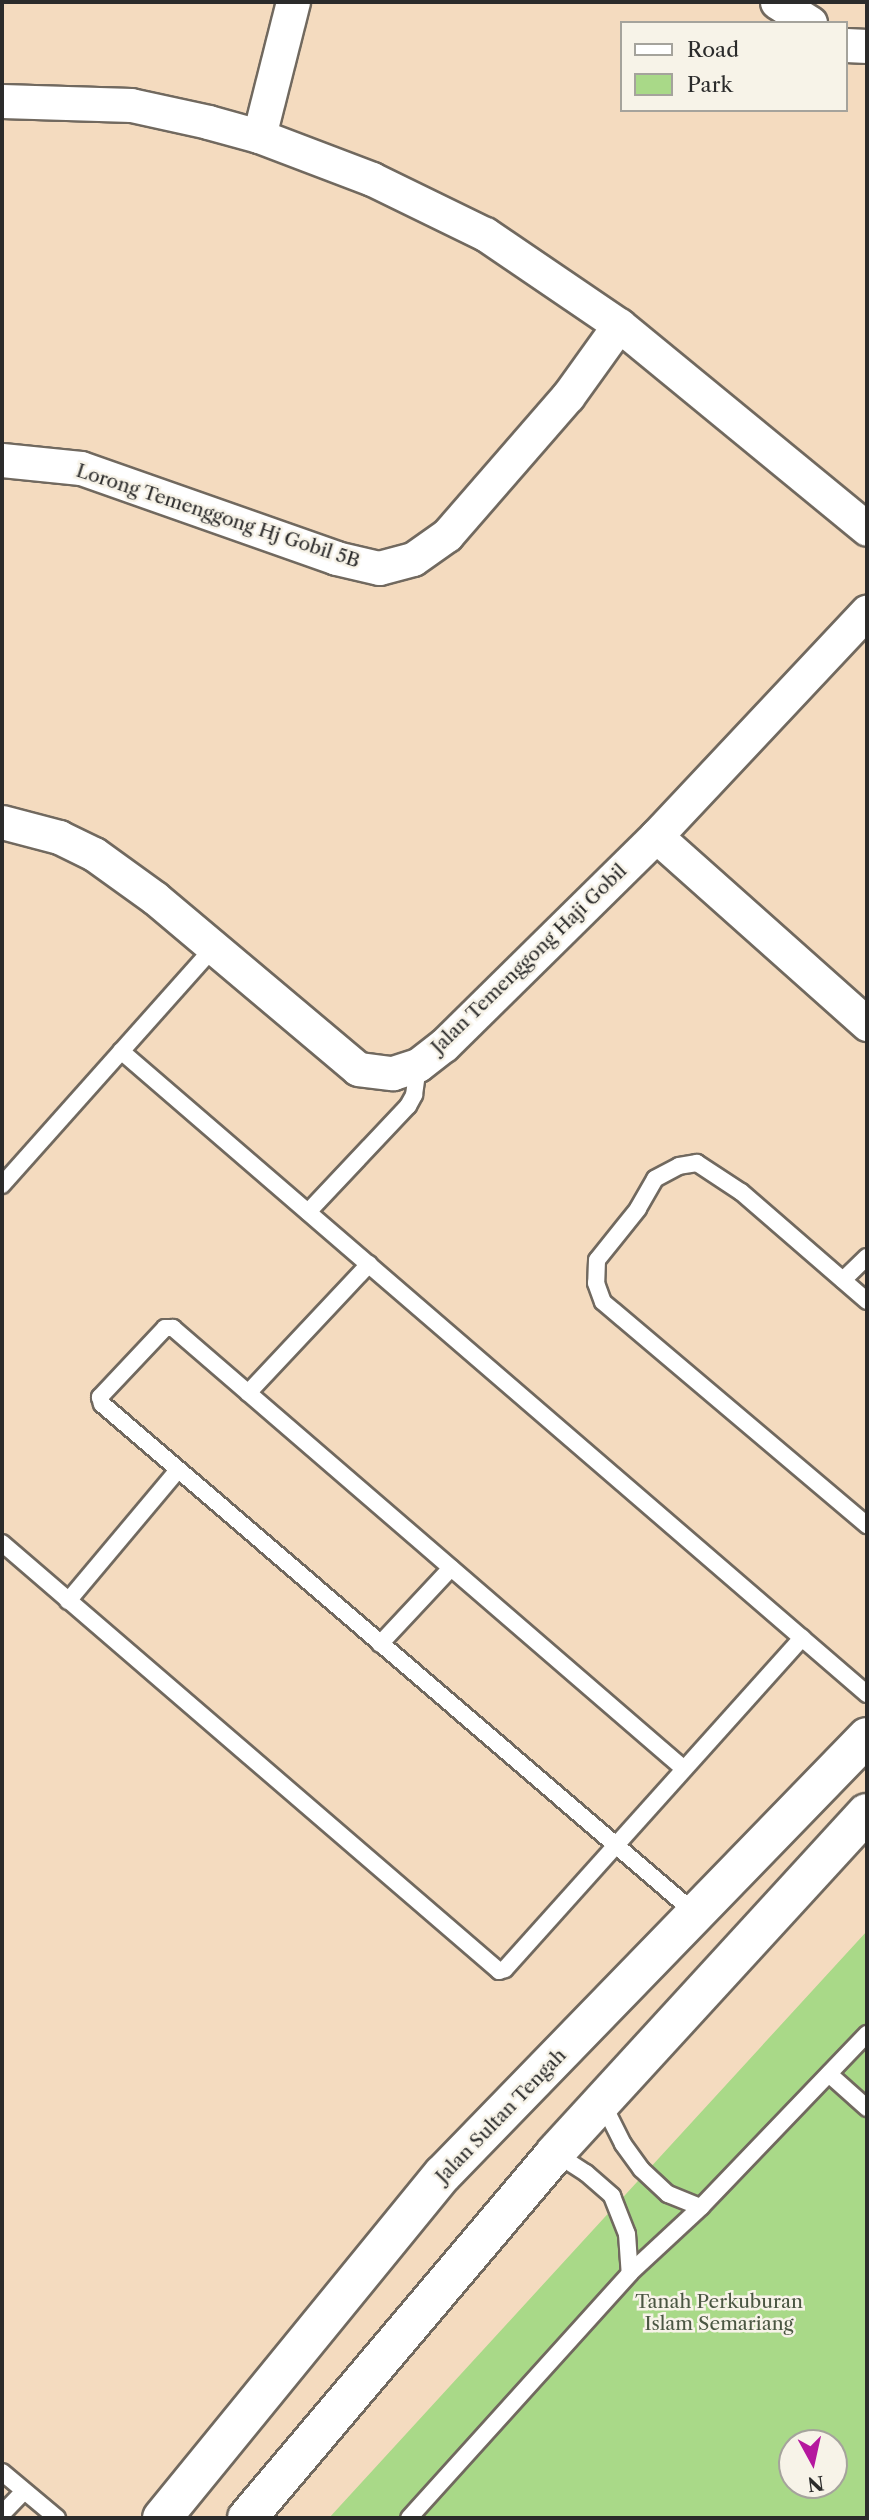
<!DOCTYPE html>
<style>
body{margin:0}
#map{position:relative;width:869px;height:2520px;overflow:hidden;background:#f4dbbf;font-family:"Libre Caslon Text",serif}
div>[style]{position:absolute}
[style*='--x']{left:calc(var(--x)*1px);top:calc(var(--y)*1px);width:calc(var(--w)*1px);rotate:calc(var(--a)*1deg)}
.green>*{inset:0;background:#a9d988}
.roads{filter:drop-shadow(2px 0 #71695f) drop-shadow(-2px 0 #71695f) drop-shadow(0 2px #71695f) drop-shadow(0 -2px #71695f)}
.lane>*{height:16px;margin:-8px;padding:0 8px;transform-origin:8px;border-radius:8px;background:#fff}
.street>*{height:33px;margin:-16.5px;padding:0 16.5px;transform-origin:16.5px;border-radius:16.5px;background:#fff}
.secondary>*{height:38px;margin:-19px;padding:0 19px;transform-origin:19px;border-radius:19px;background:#fff}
span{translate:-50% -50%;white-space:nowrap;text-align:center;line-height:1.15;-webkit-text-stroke:5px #f7f3e8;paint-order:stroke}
.street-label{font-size:19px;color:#2b2b2b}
.park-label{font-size:19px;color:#4a5642}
.frame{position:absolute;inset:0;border:4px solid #2b2b2b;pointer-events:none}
.legend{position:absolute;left:620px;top:21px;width:228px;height:91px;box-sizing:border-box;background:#f7f3e8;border:2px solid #a5a39c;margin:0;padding:9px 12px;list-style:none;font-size:21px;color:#2b2b2b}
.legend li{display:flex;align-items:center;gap:14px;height:35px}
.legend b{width:35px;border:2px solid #a5a39c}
.north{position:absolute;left:778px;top:2429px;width:70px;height:70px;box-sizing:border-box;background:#f7f3e8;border:2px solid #a5a39c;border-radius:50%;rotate:172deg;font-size:19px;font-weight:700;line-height:28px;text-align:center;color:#2b2b2b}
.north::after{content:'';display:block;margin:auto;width:24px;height:32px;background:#b5179e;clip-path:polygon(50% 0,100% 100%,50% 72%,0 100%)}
</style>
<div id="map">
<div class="green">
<div style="clip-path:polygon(evenodd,867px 1931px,867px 2518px,329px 2518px,867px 1931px,792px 2443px,834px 2443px,834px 2485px,792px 2485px,792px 2443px)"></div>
</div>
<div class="roads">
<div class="lane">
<div style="--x:121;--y:1051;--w:985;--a:40.76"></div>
<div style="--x:2;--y:1185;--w:317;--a:-48.3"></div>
<div style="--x:308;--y:1212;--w:146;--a:-46.7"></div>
<div style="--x:408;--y:1106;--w:13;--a:-61"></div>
<div style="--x:414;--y:1095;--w:30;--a:-82"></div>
<div style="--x:843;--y:1280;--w:33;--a:-44"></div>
<div style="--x:867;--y:1301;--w:167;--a:-139.1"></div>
<div style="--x:741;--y:1192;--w:53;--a:-146.6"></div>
<div style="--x:697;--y:1163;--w:18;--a:171"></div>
<div style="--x:679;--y:1166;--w:27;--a:152"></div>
<div style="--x:655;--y:1179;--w:34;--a:120"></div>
<div style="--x:638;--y:1209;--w:65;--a:128.8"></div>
<div style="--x:597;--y:1260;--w:23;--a:92"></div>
<div style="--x:596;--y:1283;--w:20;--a:70"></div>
<div style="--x:603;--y:1302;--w:346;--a:40.2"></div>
<div style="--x:248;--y:1393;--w:177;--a:-46.8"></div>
<div style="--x:2;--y:1543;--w:656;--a:40.73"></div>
<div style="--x:499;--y:1971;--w:6;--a:-18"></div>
<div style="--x:505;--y:1969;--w:445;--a:-48.1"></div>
<div style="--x:68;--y:1601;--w:171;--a:-50"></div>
<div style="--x:380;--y:1644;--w:104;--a:-46.9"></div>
<div style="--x:683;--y:1768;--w:674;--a:-139.21"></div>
<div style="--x:173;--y:1328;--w:8;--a:180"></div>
<div style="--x:165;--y:1328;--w:95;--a:133.3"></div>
<div style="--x:100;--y:1397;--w:7;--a:74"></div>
<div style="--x:102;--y:1404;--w:783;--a:40.65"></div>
<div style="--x:829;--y:2074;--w:51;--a:41.8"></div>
<div style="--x:602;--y:2102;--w:47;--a:63.4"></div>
<div style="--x:623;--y:2144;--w:31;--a:54"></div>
<div style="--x:641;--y:2169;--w:37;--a:43"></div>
<div style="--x:668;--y:2194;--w:35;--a:22"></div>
<div style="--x:555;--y:2153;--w:37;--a:33"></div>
<div style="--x:586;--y:2173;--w:35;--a:41"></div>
<div style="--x:612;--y:2196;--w:41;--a:68.5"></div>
<div style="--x:627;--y:2234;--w:39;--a:86"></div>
<div style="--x:2;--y:2472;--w:72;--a:39.9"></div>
<div style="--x:2;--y:2514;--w:30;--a:-46"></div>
<div style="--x:409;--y:2518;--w:330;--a:-47.9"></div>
<div style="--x:630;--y:2273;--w:97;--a:-42.9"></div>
<div style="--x:701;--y:2207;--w:240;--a:-46.2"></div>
</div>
<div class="street">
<div style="--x:777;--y:2;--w:39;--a:32"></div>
<div style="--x:846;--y:45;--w:21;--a:3"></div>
<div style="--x:2;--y:101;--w:129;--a:1.8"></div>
<div style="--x:131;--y:105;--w:79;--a:12.4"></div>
<div style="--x:208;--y:122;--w:53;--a:15.4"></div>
<div style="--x:259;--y:136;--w:121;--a:20.8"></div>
<div style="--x:372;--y:179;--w:126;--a:26"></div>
<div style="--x:485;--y:234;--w:162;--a:34.2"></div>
<div style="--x:619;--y:325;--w:321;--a:39.4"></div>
<div style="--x:259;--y:136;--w:138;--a:-75.8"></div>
<div style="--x:2;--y:460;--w:79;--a:5.8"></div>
<div style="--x:81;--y:468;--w:270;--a:19.4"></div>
<div style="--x:336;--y:558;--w:44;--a:13.1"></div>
<div style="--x:379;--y:568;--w:35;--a:-15"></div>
<div style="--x:413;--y:559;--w:42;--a:-35.2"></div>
<div style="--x:447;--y:535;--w:184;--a:-49"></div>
<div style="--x:568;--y:396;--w:87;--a:-54.3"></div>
<div style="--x:2;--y:822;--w:59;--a:14.7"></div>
<div style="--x:59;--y:837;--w:39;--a:26"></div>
<div style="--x:94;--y:854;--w:75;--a:35.8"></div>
<div style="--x:155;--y:898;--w:265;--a:40.1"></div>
<div style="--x:358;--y:1069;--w:35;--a:7"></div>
<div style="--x:393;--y:1073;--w:26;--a:-18"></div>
<div style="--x:418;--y:1065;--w:33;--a:-38"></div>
<div style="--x:444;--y:1045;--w:298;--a:-44.6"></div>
<div style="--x:656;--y:836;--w:308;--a:-46.8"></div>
<div style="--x:656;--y:836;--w:283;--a:41.7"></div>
</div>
<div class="secondary">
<div style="--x:162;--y:2518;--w:444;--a:-50.8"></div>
<div style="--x:443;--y:2174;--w:609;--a:-45.87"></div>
<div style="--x:247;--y:2518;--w:478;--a:-49.8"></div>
<div style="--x:555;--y:2153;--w:461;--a:-47.5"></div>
</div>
</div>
<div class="street-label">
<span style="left:218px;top:516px;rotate:18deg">Lorong Temenggong Hj Gobil 5B</span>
<span style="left:529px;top:959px;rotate:-44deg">Jalan Temenggong Haji Gobil</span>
<span style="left:501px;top:2116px;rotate:-46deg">Jalan Sultan Tengah</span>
</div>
<div class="park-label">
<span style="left:719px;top:2313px">Tanah Perkuburan<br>Islam Semariang</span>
</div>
<div class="frame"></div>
<ul class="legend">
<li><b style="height:9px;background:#fff"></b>Road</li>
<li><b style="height:19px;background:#a9d988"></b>Park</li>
</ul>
<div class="north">N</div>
</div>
